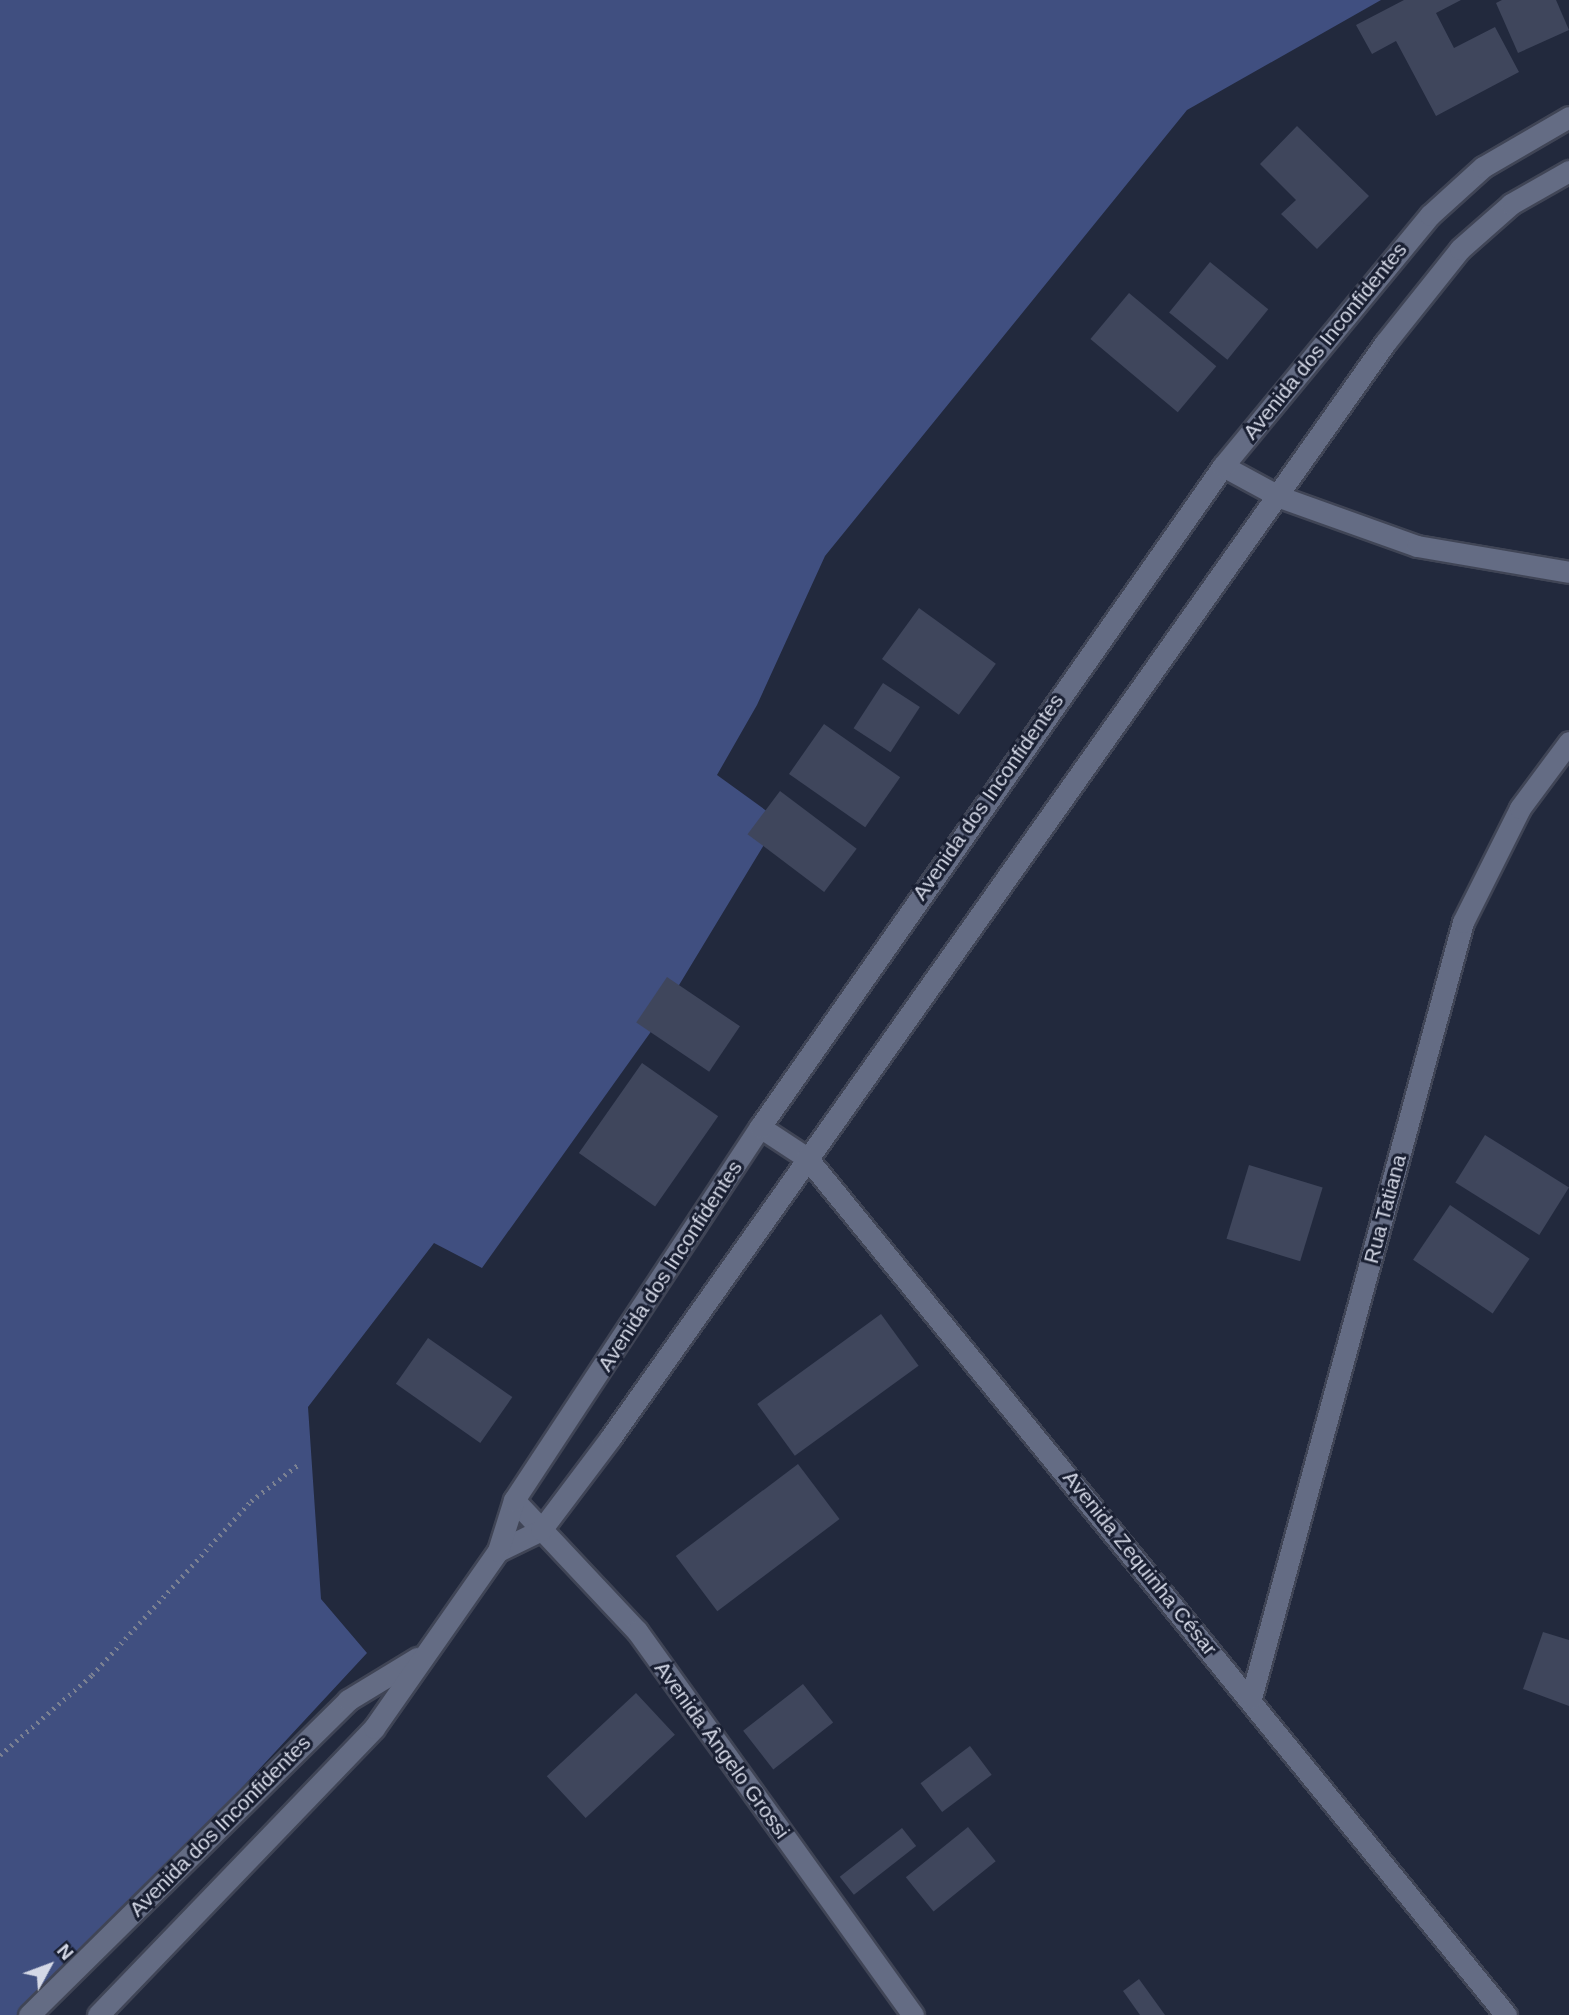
<!DOCTYPE html>
<meta charset="utf-8">
<style>
body{margin:0}
#map{position:relative;width:1569px;height:2015px;overflow:hidden;background:#22293d;font-family:Arial,sans-serif}
div>[style]{position:absolute}
[style*='--x']{left:calc(var(--x)*1px);top:calc(var(--y)*1px);width:calc(var(--w)*1px);rotate:calc(var(--a)*1deg)}
.green>*{inset:0;background:#404f80}
.building>*{inset:0;background:#3f465c;transform-origin:0 0}
.path>*{height:4.5px;margin-top:-2.25px;transform-origin:0;background:repeating-linear-gradient(90deg,#7b8192 0 2px,transparent 0 7px)}
.roads{filter:drop-shadow(2px 0 #404556) drop-shadow(-2px 0 #404556) drop-shadow(0 2px #404556) drop-shadow(0 -2px #404556)}
.minor>*{height:21px;margin:-10.5px;padding:0 10.5px;transform-origin:10.5px;border-radius:10.5px;background:#646c84}
span{translate:-50% -50%;white-space:nowrap;text-align:center;line-height:1.15;-webkit-text-stroke:6px #191f32;paint-order:stroke}
.street-label{font-size:21px;color:#d4d8e6}
.north{position:absolute;left:14px;top:1931px;width:70px;height:70px;-webkit-text-stroke:5px #191f32;paint-order:stroke;rotate:49deg;font-size:19px;font-weight:700;line-height:28px;text-align:center;color:#d4d8e6}
.north::after{content:'';display:block;margin:auto;width:24px;height:32px;background:#d4d8e6;clip-path:polygon(50% 0,100% 100%,50% 72%,0 100%)}
</style>
<div id="map">
<div class="green">
<div style="clip-path:polygon(0 0,1381px 0,1187px 110px,825px 556px,757px 705px,717px 775px,779px 820px,650px 1033px,482px 1268px,434px 1243px,308px 1407px,321px 1599px,367px 1653px,31px 2015px,0 2015px)"></div>
</div>
<div class="building">
<div style="clip-path:polygon(1404px 0,1461px 0,1436px 13px,1454px 48px,1495px 27px,1519px 72px,1436px 116px,1396px 41px,1372px 54px,1356px 25px)"></div>
<div style="clip-path:polygon(1502px 0,1556px 0,1569px 30px,1518px 53px,1496px 3px)"></div>
<div style="clip-path:polygon(1297px 126px,1369px 196px,1317px 249px,1281px 214px,1296px 200px,1260px 164px)"></div>
<div style="left:1210px;top:262px;width:75px;height:65px;rotate:39deg"></div>
<div style="left:1129px;top:293px;width:114px;height:60px;rotate:40deg"></div>
<div style="left:919px;top:608px;width:95px;height:63px;rotate:36deg"></div>
<div style="left:883px;top:683px;width:44px;height:54px;rotate:33deg"></div>
<div style="left:824px;top:724px;width:93px;height:61px;rotate:35deg"></div>
<div style="left:780px;top:791px;width:96px;height:54px;rotate:37deg"></div>
<div style="left:667px;top:977px;width:88px;height:55px;rotate:34deg"></div>
<div style="left:642px;top:1063px;width:93px;height:110px;rotate:35deg"></div>
<div style="left:1485px;top:1135px;width:99px;height:56px;rotate:32deg"></div>
<div style="left:1249px;top:1165px;width:77px;height:77px;rotate:17deg"></div>
<div style="left:1450px;top:1205px;width:96px;height:66px;rotate:34deg"></div>
<div style="left:881px;top:1314px;width:64px;height:153px;rotate:54deg"></div>
<div style="left:428px;top:1338px;width:103px;height:56px;rotate:35deg"></div>
<div style="left:798px;top:1464px;width:69px;height:153px;rotate:53deg"></div>
<div style="clip-path:polygon(1543px 1632px,1569px 1640px,1569px 1706px,1523px 1689px)"></div>
<div style="left:803px;top:1684px;width:49px;height:76px;rotate:52deg"></div>
<div style="left:636px;top:1693px;width:57px;height:122px;rotate:47deg"></div>
<div style="left:970px;top:1746px;width:36px;height:62px;rotate:53deg"></div>
<div style="left:968px;top:1827px;width:44px;height:80px;rotate:51deg"></div>
<div style="left:902px;top:1828px;width:23px;height:79px;rotate:52deg"></div>
<div style="clip-path:polygon(1139px 1979px,1165px 2015px,1140px 2015px,1123px 1991px)"></div>
</div>
<div class="path">
<div style="--x:0;--y:1755;--w:122;--a:-41"></div>
<div style="--x:92;--y:1675;--w:236;--a:-47.6"></div>
<div style="--x:251;--y:1501;--w:61;--a:-37.6"></div>
</div>
<div class="roads">
<div class="minor">
<div style="--x:1223;--y:466;--w:65;--a:28.5"></div>
<div style="--x:1280;--y:497;--w:145;--a:19.7"></div>
<div style="--x:1417;--y:546;--w:154;--a:9.7"></div>
<div style="--x:760;--y:1127;--w:56;--a:33.4"></div>
<div style="--x:807;--y:1158;--w:1106;--a:50.8"></div>
<div style="--x:514;--y:1500;--w:180;--a:46.8"></div>
<div style="--x:637;--y:1631;--w:473;--a:54.3"></div>
<div style="--x:498;--y:1551;--w:48;--a:-26"></div>
<div style="--x:541;--y:1530;--w:116;--a:-53"></div>
<div style="--x:611;--y:1437;--w:1340;--a:-54.72"></div>
<div style="--x:1385;--y:343;--w:120;--a:-51.4"></div>
<div style="--x:1460;--y:249;--w:68;--a:-41.4"></div>
<div style="--x:1511;--y:204;--w:67;--a:-29.6"></div>
<div style="--x:1251;--y:1698;--w:804;--a:-74.72"></div>
<div style="--x:1463;--y:922;--w:127;--a:-63.4"></div>
<div style="--x:1520;--y:808;--w:82;--a:-53.4"></div>
<div style="--x:29;--y:2015;--w:448;--a:-44.6"></div>
<div style="--x:348;--y:1700;--w:81;--a:-31.3"></div>
<div style="--x:98;--y:2015;--w:398;--a:-46.1"></div>
<div style="--x:374;--y:1728;--w:216;--a:-55"></div>
<div style="--x:498;--y:1551;--w:53;--a:-72.6"></div>
<div style="--x:514;--y:1500;--w:447;--a:-56.6"></div>
<div style="--x:760;--y:1127;--w:807;--a:-54.99"></div>
<div style="--x:1223;--y:466;--w:325;--a:-50.5"></div>
<div style="--x:1430;--y:215;--w:72;--a:-42.2"></div>
<div style="--x:1483;--y:167;--w:99;--a:-30.2"></div>
</div>
</div>
<div class="street-label">
<span style="left:1325px;top:341px;rotate:-51deg">Avenida dos Inconfidentes</span>
<span style="left:988px;top:797px;rotate:-55deg">Avenida dos Inconfidentes</span>
<span style="left:1385px;top:1209px;rotate:-75deg">Rua Tatiana</span>
<span style="left:670px;top:1266px;rotate:-57deg">Avenida dos Inconfidentes</span>
<span style="left:1140px;top:1563px;rotate:51deg">Avenida Zequinha César</span>
<span style="left:722px;top:1750px;rotate:54deg">Avenida Ângelo Grossi</span>
<span style="left:220px;top:1826px;rotate:-45deg">Avenida dos Inconfidentes</span>
</div>
<div class="north">N</div>
</div>
